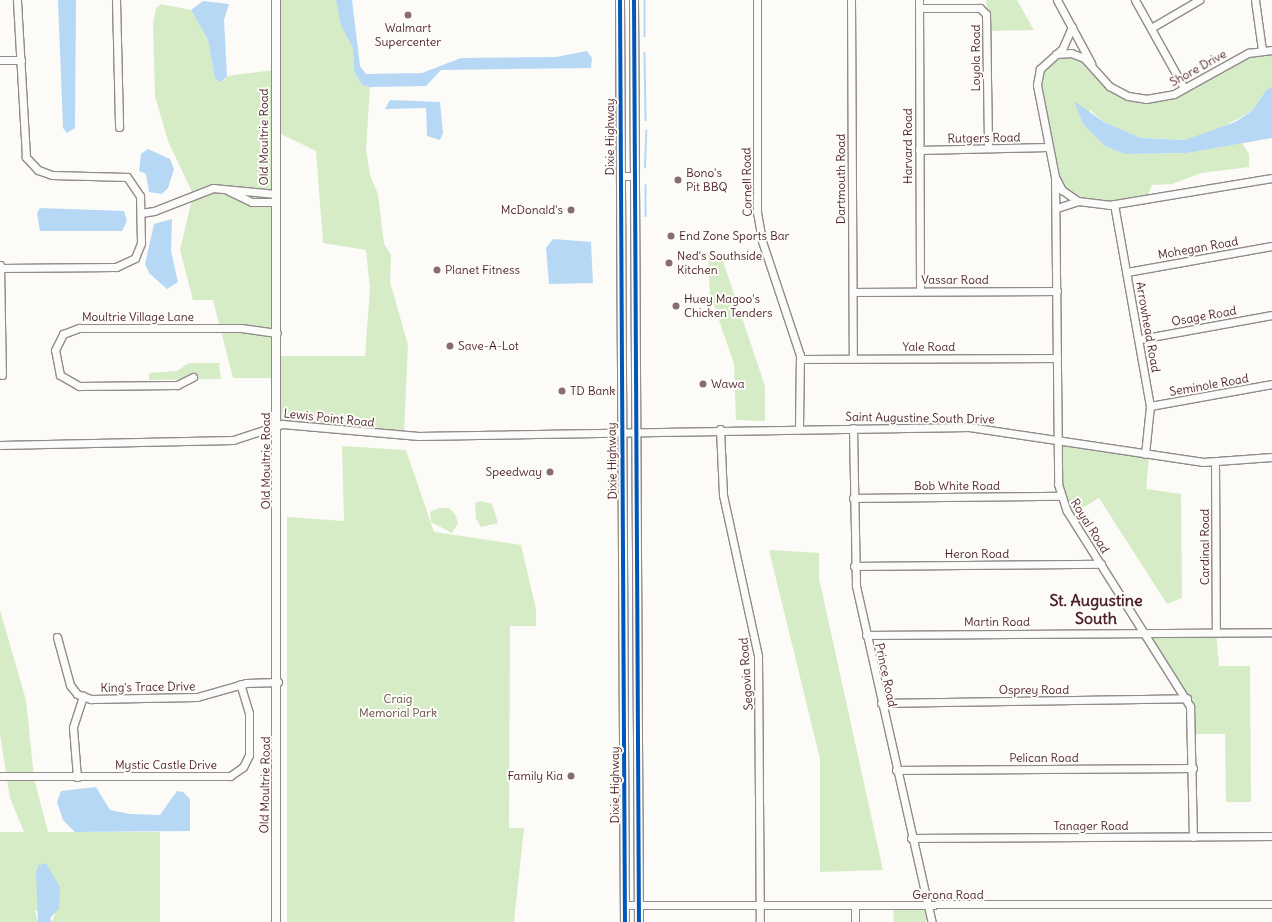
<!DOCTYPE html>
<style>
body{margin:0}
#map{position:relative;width:1272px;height:922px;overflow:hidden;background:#fcfbf8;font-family:Delius,sans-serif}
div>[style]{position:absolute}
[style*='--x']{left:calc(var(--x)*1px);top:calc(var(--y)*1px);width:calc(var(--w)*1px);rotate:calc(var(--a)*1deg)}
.green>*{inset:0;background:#d6ecc6}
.water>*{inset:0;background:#b6d8f5}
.stream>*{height:1.5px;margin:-0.75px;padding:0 0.75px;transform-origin:0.75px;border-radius:0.75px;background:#b6d8f5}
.roads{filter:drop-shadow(1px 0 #928a8b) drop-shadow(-1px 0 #928a8b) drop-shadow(0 1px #928a8b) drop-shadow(0 -1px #928a8b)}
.minor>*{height:7px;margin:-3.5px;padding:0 3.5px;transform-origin:3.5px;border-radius:3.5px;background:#fbfbf9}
.major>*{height:8px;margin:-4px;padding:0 4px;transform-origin:4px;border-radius:4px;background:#fbfbf9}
.cycleway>*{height:4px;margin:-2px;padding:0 2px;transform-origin:2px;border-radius:2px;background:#0057b8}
.dots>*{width:11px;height:11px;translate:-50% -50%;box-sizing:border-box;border:2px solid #fdfcf7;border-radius:50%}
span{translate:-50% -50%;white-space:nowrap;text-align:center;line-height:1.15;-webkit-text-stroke:4px #fdfcf7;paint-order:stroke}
.poi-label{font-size:12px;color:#4a1f2b}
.left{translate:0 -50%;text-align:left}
.right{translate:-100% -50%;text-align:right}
.street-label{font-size:12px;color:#4a1f2b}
.park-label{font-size:12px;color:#654f48}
.district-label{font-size:16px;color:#4a1f2b;font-weight:700}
</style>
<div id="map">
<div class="green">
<div style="clip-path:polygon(279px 0,336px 0,353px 48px,354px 71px,362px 85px,370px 87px,366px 149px,370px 175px,378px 194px,384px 244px,391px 255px,390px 282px,408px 345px,404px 433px,281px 421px,280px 356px,365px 356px,370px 288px,366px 250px,323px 243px,316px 151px,279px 133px)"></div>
<div style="clip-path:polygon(986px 0,1017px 0,1034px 30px,989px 31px)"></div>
<div style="clip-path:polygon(161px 4px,191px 10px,208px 40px,215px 79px,224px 81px,227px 76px,273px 70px,274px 378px,233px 378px,213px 300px,193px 300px,180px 250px,193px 194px,168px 141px,155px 96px,153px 24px,156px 8px)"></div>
<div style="clip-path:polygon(1260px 51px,1272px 52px,1272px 87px,1266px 90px,1252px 111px,1209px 134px,1185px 140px,1141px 138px,1104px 122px,1090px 110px,1083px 124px,1105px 146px,1124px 154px,1187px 153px,1242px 143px,1249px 154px,1249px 167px,1201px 173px,1172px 184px,1152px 185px,1147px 198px,1126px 202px,1080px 202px,1058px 186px,1037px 77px,1050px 58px,1070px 55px,1087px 62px,1099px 78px,1140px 101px,1190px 90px)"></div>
<div style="clip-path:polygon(708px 255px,721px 255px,765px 386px,765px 421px,736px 420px,734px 364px,710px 294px)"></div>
<div style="clip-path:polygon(189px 363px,219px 363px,221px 379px,149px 380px,149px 373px,177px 371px)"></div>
<div style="clip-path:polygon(1057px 442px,1149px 458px,1146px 489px,1181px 494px,1182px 598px,1167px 604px,1099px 498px,1069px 516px,1059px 496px)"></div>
<div style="clip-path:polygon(342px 446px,406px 450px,434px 532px,521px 545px,536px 609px,536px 626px,510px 626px,509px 828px,524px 828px,514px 922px,287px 922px,287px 517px,344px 521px)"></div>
<div style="clip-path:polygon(480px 501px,492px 504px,498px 523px,481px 527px,476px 519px,475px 503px)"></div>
<div style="clip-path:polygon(439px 508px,449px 508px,455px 514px,458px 523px,452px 533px,431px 522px,430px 512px)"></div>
<div style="clip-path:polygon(769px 550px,819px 553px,819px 578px,883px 870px,820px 872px,820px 759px)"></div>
<div style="clip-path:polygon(0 610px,26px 700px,34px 778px,48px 832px,160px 832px,160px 922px,52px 922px,55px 914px,35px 910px,38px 922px,0 922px,0 832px,24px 832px,10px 798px,0 735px)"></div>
<div style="clip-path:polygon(1216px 631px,1219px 666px,1250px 666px,1251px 802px,1226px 802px,1225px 734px,1194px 734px,1192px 712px,1145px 633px)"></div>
<div style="clip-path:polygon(926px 906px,926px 922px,894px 922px,893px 908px)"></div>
</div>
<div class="water">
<div style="clip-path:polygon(58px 0,76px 0,75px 128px,67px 133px,63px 128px)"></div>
<div style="clip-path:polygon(336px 0,352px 0,360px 66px,366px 74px,422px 73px,461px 58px,556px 57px,587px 51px,592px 58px,591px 68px,441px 70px,426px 86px,370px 87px,362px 85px,354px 71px,353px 48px,341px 26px)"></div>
<div style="clip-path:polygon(203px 1px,229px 4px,224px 20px,227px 76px,221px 82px,215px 79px,208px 40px,191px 10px)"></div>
<div style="clip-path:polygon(1272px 87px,1272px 138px,1187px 153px,1124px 154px,1105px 146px,1083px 124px,1074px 101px,1104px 122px,1141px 138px,1185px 140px,1235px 122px,1252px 111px,1266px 90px)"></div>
<div style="clip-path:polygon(390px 100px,440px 102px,443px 133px,440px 140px,427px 136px,426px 108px,385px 109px)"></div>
<div style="clip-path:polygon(148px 149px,170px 159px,174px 169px,168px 188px,162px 194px,149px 192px,146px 174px,139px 171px,141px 154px)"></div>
<div style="clip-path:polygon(40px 208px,124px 211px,127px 221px,122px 231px,40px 231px,37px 213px)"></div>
<div style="clip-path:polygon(172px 219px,171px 251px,178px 282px,167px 289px,149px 273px,145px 264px,154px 224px)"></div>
<div style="clip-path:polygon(553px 239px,591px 242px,593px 283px,549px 284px,546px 248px)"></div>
<div style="clip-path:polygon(96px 787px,110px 810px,130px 814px,160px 815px,177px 791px,183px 792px,190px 799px,190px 831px,75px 832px,63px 820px,57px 802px,61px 791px)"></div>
<div style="clip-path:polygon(46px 863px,60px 887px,59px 908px,50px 918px,52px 922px,38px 922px,36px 872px,39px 865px)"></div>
</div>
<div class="stream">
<div style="--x:645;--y:0;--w:36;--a:90"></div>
<div style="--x:645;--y:53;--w:67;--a:89.1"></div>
<div style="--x:645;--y:168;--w:37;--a:-88"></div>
<div style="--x:646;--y:185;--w:31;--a:90"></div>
</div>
<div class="roads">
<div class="minor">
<div style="--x:116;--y:0;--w:127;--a:88.6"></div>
<div style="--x:757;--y:0;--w:212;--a:90"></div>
<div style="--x:757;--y:212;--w:29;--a:80"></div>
<div style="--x:762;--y:241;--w:120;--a:71.6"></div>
<div style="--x:800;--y:355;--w:73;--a:90.8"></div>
<div style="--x:851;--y:0;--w:358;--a:89.7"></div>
<div style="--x:919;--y:0;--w:291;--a:89.8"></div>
<div style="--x:1057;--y:0;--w:72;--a:61.6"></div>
<div style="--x:1135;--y:0;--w:101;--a:60.9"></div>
<div style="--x:1255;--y:0;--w:50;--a:82"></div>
<div style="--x:919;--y:8;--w:61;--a:0"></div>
<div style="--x:980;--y:8;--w:8;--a:45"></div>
<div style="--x:986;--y:14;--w:134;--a:89.1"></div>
<div style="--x:1072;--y:27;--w:24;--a:114"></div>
<div style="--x:1062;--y:49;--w:30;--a:138"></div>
<div style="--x:1040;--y:69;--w:16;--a:101"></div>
<div style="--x:1037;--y:85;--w:94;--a:78.9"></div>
<div style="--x:1055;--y:177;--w:15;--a:62"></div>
<div style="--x:1062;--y:190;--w:19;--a:35"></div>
<div style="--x:1151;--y:28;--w:56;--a:-30.3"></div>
<div style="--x:1056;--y:54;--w:15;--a:-4"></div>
<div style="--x:1071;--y:53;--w:14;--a:21"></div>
<div style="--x:1084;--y:58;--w:38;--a:48"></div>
<div style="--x:1109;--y:86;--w:21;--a:28"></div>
<div style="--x:1128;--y:96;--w:18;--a:9"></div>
<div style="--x:1146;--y:99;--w:28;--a:-10"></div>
<div style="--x:1174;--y:94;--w:85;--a:-29"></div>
<div style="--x:1248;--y:53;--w:24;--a:-7"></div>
<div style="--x:0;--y:60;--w:21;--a:0"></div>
<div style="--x:919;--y:150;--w:129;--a:-1.3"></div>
<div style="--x:621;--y:176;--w:14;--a:0"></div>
<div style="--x:1055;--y:177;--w:307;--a:89.4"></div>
<div style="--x:1058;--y:484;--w:28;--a:72"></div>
<div style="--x:1067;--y:511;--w:231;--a:57.8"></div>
<div style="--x:1190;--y:706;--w:131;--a:88.7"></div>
<div style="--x:229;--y:191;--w:25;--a:26"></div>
<div style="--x:252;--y:202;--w:24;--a:0"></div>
<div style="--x:1114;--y:204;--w:205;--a:79.9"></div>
<div style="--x:1150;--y:406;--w:48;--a:95.9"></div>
<div style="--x:1057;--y:208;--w:22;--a:-18"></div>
<div style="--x:1078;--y:201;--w:31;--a:7"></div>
<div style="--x:1109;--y:205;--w:165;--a:-9.4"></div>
<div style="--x:141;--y:213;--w:13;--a:-9"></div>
<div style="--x:154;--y:211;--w:63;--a:-21.3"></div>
<div style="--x:213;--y:188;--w:63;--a:5.4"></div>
<div style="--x:0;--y:265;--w:110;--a:89"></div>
<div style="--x:0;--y:268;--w:116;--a:-0.5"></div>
<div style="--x:116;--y:267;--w:21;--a:-25"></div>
<div style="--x:135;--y:258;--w:16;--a:-68"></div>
<div style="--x:141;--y:243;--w:47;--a:-91.2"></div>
<div style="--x:140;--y:196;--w:23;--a:-124"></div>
<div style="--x:127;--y:177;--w:75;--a:-178.5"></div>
<div style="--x:52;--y:175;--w:15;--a:-160"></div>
<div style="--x:38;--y:170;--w:18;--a:-133"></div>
<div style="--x:26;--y:157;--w:157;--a:-93.3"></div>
<div style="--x:1127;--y:272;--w:147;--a:-10.2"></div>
<div style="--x:853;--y:292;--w:204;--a:-0.3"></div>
<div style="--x:1140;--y:339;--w:134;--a:-10.3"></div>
<div style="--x:801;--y:359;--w:256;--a:-0.2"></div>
<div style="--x:193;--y:377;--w:18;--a:153"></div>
<div style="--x:177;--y:385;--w:98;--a:179.4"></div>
<div style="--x:79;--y:386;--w:22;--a:-150"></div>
<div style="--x:60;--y:375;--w:25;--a:-101"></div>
<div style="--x:55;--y:350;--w:18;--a:-63"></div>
<div style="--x:63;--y:334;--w:17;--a:-21"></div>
<div style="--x:79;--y:328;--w:162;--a:0"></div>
<div style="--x:241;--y:328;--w:36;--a:8"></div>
<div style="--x:1150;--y:406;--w:124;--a:-10.2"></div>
<div style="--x:853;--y:428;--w:158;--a:88.9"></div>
<div style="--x:856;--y:586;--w:344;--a:77.3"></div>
<div style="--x:720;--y:429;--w:66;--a:87.4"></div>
<div style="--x:723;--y:495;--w:165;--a:77.7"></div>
<div style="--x:758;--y:656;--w:266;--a:89.6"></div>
<div style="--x:0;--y:445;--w:233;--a:-1.2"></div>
<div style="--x:233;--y:440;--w:52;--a:-18.1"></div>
<div style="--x:282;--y:424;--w:137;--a:5"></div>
<div style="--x:418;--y:436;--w:551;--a:-0.94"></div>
<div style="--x:969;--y:427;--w:237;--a:8.5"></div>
<div style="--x:1203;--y:462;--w:69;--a:-4.1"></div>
<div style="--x:1215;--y:463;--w:169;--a:89.7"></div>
<div style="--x:853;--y:498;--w:207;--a:-0.6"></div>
<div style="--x:854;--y:566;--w:247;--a:-0.5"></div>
<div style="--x:866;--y:635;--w:406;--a:-0.4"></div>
<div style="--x:57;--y:637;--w:50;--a:74.8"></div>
<div style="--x:70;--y:685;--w:11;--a:52"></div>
<div style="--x:77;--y:694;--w:15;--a:20"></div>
<div style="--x:91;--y:699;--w:106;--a:-1.1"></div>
<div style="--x:197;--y:697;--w:51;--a:-15.9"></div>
<div style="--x:246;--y:683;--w:32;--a:-2"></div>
<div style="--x:881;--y:703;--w:306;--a:-0.9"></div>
<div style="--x:896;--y:770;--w:297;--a:-0.4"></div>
<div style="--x:0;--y:776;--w:230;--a:0"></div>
<div style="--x:230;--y:776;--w:16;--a:-35"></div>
<div style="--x:243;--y:767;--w:13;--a:-63"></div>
<div style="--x:249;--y:755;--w:42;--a:-90"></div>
<div style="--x:249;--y:713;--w:30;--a:-107"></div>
<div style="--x:77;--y:777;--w:50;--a:-94.6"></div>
<div style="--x:73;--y:727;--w:33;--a:-72"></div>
<div style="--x:911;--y:838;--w:361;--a:-0.3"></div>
<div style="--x:625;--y:905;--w:647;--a:-0.09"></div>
<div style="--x:855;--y:906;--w:16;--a:90"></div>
</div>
<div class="major">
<div style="--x:620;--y:0;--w:922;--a:89.69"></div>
<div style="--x:634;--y:0;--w:922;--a:89.69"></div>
<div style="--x:276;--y:922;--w:922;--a:-90"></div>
</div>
</div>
<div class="cycleway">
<div style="--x:620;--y:0;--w:922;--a:89.69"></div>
<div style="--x:634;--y:0;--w:922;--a:89.69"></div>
</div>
<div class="dots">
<div style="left:408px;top:15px;background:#886c73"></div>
<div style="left:678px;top:180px;background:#886c73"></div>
<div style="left:571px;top:210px;background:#886c73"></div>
<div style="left:671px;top:236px;background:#886c73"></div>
<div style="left:669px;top:263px;background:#886c73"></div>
<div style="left:437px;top:270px;background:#886c73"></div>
<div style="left:676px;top:306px;background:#886c73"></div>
<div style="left:450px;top:346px;background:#886c73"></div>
<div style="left:703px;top:384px;background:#886c73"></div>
<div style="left:562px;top:391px;background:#886c73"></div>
<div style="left:550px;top:472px;background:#886c73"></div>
<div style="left:571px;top:776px;background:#886c73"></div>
</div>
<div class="poi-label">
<span style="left:408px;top:35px">Walmart<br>Supercenter</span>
<span class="left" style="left:686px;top:180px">Bono's<br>Pit BBQ</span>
<span class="right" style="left:563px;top:210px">McDonald's</span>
<span class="left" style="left:679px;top:236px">End Zone Sports Bar</span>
<span class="left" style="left:677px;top:263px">Ned's Southside<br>Kitchen</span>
<span class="left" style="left:445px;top:270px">Planet Fitness</span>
<span class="left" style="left:684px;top:306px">Huey Magoo's<br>Chicken Tenders</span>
<span class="left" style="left:458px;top:346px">Save-A-Lot</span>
<span class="left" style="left:711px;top:384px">Wawa</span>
<span class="left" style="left:570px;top:391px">TD Bank</span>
<span class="right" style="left:542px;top:472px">Speedway</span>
<span class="right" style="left:563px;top:776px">Family Kia</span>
</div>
<div class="street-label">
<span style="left:976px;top:58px;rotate:-90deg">Loyola Road</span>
<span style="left:1198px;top:68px;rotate:-29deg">Shore Drive</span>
<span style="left:264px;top:137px;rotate:-90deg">Old Moultrie Road</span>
<span style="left:610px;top:137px;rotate:-90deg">Dixie Highway</span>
<span style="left:984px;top:138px;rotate:-1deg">Rutgers Road</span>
<span style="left:908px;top:146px;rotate:-90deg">Harvard Road</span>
<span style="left:841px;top:179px;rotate:-90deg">Dartmouth Road</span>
<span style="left:747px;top:182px;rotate:-91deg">Cornell Road</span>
<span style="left:1198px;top:248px;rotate:-10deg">Mohegan Road</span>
<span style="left:955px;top:280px">Vassar Road</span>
<span style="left:1204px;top:316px;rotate:-10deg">Osage Road</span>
<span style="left:138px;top:317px">Moultrie Village Lane</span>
<span style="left:1148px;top:327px;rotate:80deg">Arrowhead Road</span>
<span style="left:929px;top:347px">Yale Road</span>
<span style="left:1209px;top:385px;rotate:-10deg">Seminole Road</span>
<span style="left:329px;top:418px;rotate:6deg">Lewis Point Road</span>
<span style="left:920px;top:418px;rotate:1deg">Saint Augustine South Drive</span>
<span style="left:266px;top:461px;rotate:-90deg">Old Moultrie Road</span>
<span style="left:612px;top:461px;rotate:-91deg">Dixie Highway</span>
<span style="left:957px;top:486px">Bob White Road</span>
<span style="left:1090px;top:526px;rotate:58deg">Royal Road</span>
<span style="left:1205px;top:547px;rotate:-90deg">Cardinal Road</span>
<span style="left:977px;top:554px">Heron Road</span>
<span style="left:997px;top:622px">Martin Road</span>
<span style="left:746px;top:674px;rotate:-94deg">Segovia Road</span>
<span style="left:886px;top:675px;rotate:78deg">Prince Road</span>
<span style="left:148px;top:687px;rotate:-1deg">King's Trace Drive</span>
<span style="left:1034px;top:690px">Osprey Road</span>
<span style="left:1044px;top:758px">Pelican Road</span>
<span style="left:166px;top:765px">Mystic Castle Drive</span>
<span style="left:265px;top:785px;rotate:-89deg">Old Moultrie Road</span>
<span style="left:615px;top:785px;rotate:-90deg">Dixie Highway</span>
<span style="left:1091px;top:826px">Tanager Road</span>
<span style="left:948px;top:895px">Gerona Road</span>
</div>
<div class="park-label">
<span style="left:398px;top:706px">Craig<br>Memorial Park</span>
</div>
<div class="district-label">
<span style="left:1096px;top:609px">St. Augustine<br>South</span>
</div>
</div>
